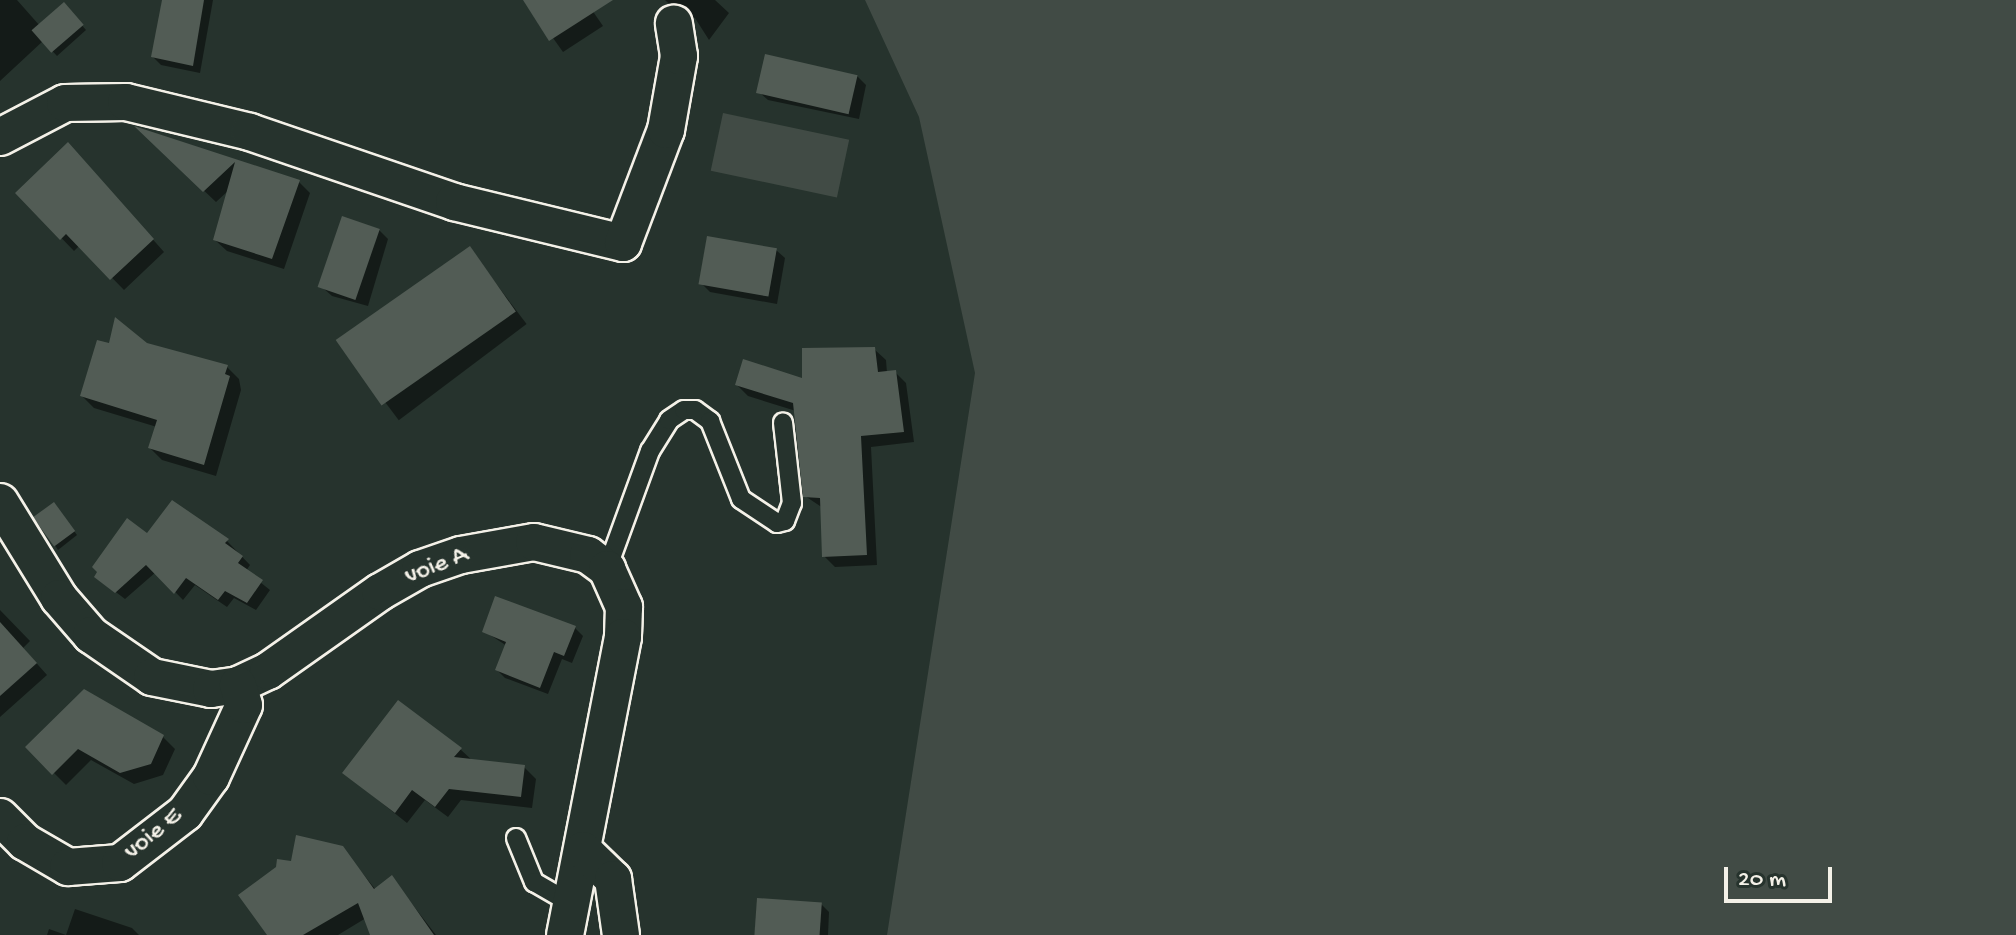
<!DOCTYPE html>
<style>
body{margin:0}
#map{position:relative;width:2016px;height:935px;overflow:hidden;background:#26332d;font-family:"Gochi Hand",sans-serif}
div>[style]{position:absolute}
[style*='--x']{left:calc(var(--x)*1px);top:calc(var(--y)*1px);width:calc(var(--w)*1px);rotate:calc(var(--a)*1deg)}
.green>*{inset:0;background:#414b45;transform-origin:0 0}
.shadow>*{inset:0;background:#0007;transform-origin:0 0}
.building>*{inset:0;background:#525c55;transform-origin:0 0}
.roads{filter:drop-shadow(2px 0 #f4f1e8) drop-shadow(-2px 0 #f4f1e8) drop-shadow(0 2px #f4f1e8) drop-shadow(0 -2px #f4f1e8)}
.service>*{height:18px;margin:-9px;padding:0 9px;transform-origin:9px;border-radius:9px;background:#26332d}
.minor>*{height:36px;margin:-18px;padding:0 18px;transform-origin:18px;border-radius:18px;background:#26332d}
span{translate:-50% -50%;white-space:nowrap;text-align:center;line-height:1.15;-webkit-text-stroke:8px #26332d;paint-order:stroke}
.street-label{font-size:26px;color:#f4f1e8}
.scale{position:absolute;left:1724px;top:867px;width:108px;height:36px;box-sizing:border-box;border:4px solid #f4f1e8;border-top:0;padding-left:10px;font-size:24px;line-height:28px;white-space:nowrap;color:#f4f1e8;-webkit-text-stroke:6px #26332d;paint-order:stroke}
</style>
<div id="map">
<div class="green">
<div style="clip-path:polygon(865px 0,2016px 0,2016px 935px,887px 935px,975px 373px,919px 117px)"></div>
<div style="left:723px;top:113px;width:129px;height:59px;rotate:12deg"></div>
</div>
<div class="shadow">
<div style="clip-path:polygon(0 0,17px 0,40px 26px,64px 5px,86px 30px,57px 56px,43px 41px,0 81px)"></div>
<div style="clip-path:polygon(164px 0,213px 0,200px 73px,161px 65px,153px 57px)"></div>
<div style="clip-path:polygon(526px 0,585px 0,603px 26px,563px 52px)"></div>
<div style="clip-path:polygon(665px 0,715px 0,729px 13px,709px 40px,695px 18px,681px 15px)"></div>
<div style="clip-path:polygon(857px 76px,866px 85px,859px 119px,768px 100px,759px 92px)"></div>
<div style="clip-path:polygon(141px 131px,298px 181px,310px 193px,284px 269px,227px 251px,215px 240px,229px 190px,216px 202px)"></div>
<div style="clip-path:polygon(80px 157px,164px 252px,124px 290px,80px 245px,74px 251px,18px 193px)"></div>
<div style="clip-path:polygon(379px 230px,388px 239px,368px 306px,332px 296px,323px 288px)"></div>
<div style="left:470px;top:249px;width:94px;height:160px;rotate:53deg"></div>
<div style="clip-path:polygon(776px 250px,785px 258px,777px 304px,710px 292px,702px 284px)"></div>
<div style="clip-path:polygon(110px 345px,227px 367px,239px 379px,241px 390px,216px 476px,162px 460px,150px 448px,157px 427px,94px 408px,82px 396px)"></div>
<div style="clip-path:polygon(874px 349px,886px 360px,887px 373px,895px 372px,906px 383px,914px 442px,871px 447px,877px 565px,835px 567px,824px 556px,823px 508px,805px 496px,796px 411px,748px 396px,737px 385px,805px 381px)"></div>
<div style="clip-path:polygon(57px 508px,77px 535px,58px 550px,37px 518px)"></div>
<div style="clip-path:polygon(148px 535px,227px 541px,250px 565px,246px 571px,270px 590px,256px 610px,234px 598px,227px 607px,195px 585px,183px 600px,156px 572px,125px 599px,96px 577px)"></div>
<div style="clip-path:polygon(0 610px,30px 641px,23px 648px,47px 675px,0 717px)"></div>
<div style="clip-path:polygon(575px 628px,583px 636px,572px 663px,562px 659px,548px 694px,505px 678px,497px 670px,507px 646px,484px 631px)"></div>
<div style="clip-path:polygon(163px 737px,175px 749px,163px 775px,134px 784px,91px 760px,66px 785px,28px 747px)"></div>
<div style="clip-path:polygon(460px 749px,473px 761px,524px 767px,536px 779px,532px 808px,461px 800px,448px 817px,425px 800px,407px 823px,344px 773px)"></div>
<div style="clip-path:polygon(342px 848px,376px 890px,392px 878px,436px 935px,372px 935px,366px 918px,338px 935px,269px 935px,293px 864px)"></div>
<div style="clip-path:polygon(821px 904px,829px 912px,828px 935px,757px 935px)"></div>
<div style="clip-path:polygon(75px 909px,132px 928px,139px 935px,47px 935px,49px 929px,66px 935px)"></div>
</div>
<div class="building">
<div style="clip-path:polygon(162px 0,204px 0,193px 66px,151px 57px)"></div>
<div style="clip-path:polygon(523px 0,613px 0,549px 41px)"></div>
<div style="left:64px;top:2px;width:30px;height:43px;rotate:49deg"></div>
<div style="left:765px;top:54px;width:95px;height:40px;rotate:13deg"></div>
<div style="clip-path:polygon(134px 126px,300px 180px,272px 259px,213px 240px,235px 162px,203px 192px)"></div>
<div style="clip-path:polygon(68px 142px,154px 239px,110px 280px,66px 234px,60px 240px,15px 193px)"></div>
<div style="left:342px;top:216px;width:40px;height:75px;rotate:19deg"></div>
<div style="left:707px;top:236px;width:71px;height:49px;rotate:10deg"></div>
<div style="left:470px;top:246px;width:80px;height:164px;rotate:55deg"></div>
<div style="clip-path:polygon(115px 317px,147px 343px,228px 365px,225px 374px,230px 376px,204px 465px,148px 448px,157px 420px,80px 396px,97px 340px,109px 343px)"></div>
<div style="clip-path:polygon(875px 347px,878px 372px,896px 370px,904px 432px,861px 436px,867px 555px,822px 557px,820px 498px,803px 497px,793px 403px,735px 385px,743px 359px,802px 378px,802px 348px)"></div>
<div style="clip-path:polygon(172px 500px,229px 539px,225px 543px,243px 556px,238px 563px,263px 580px,247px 603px,225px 591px,218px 600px,186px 578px,174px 594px,146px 565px,115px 593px,94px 577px,97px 572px,92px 567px,127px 518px,147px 533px)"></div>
<div style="left:54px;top:502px;width:36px;height:26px;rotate:54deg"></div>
<div style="clip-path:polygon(495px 596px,576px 626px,564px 656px,554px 652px,540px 688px,495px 670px,506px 642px,482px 632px)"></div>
<div style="clip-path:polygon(0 622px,37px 663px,0 696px)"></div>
<div style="clip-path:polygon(84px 689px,164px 735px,151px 764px,120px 773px,78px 749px,52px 775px,25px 747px)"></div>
<div style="clip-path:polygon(398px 700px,462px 748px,454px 757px,525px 765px,521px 797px,449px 789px,435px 807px,412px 790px,395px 813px,342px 773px)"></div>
<div style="clip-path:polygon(296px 835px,343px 846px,374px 889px,392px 875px,434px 935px,370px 935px,358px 903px,303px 935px,267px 935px,238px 895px,276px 867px,277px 859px,291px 861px)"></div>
<div style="left:757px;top:898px;width:65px;height:37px;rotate:4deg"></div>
</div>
<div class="roads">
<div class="service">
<div style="--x:607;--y:569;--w:126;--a:-70"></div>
<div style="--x:650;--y:451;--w:36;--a:-58"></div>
<div style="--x:669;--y:420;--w:18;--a:-34"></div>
<div style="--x:684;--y:410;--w:11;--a:0"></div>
<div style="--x:695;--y:410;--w:19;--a:36"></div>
<div style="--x:710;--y:421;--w:84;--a:68.3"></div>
<div style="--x:741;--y:499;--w:43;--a:33.7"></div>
<div style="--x:777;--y:523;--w:8;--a:-14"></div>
<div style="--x:785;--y:521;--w:19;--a:-69"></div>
<div style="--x:792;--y:503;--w:81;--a:-96.4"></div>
<div style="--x:516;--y:838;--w:48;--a:67.8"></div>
<div style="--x:534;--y:882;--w:44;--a:30.1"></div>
</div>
<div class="minor">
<div style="--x:0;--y:137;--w:73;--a:-27.6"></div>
<div style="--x:65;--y:103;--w:61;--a:-0.9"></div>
<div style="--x:126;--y:102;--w:128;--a:13.6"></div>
<div style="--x:250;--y:132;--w:216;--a:18.9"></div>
<div style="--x:454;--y:202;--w:174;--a:13.6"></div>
<div style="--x:623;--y:243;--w:121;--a:-69.2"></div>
<div style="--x:666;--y:130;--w:75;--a:-80"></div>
<div style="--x:679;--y:56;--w:33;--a:-99"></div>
<div style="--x:0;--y:502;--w:113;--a:58.4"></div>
<div style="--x:59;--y:598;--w:49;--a:49.1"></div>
<div style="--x:91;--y:635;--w:74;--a:34.5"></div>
<div style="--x:152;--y:677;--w:60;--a:11.5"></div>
<div style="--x:211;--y:689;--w:27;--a:-8"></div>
<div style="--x:238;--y:685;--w:33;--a:-25"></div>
<div style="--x:268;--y:671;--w:137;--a:-35.2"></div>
<div style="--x:380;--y:592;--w:46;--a:-29.9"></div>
<div style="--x:420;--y:569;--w:43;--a:-18.9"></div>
<div style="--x:461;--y:555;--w:74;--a:-10.1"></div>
<div style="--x:534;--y:542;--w:56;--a:13.5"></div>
<div style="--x:588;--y:555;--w:24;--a:36"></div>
<div style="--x:607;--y:569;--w:42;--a:65.9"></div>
<div style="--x:624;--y:607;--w:30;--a:92"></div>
<div style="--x:623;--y:637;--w:304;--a:101"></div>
<div style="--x:0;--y:817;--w:35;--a:45"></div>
<div style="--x:25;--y:842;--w:50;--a:30.2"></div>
<div style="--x:68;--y:867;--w:52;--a:-4.4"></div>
<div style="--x:120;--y:863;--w:82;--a:-37.6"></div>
<div style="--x:185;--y:813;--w:44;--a:-54.2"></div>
<div style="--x:211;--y:777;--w:79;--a:-65.4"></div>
<div style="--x:244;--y:705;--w:21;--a:-107"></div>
<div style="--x:583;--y:850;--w:42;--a:44"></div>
<div style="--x:613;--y:879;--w:57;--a:81.9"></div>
</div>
</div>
<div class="street-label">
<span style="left:437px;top:567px;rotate:-21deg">voie A</span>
<span style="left:154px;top:835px;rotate:-39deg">voie E</span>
</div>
<div class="scale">20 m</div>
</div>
